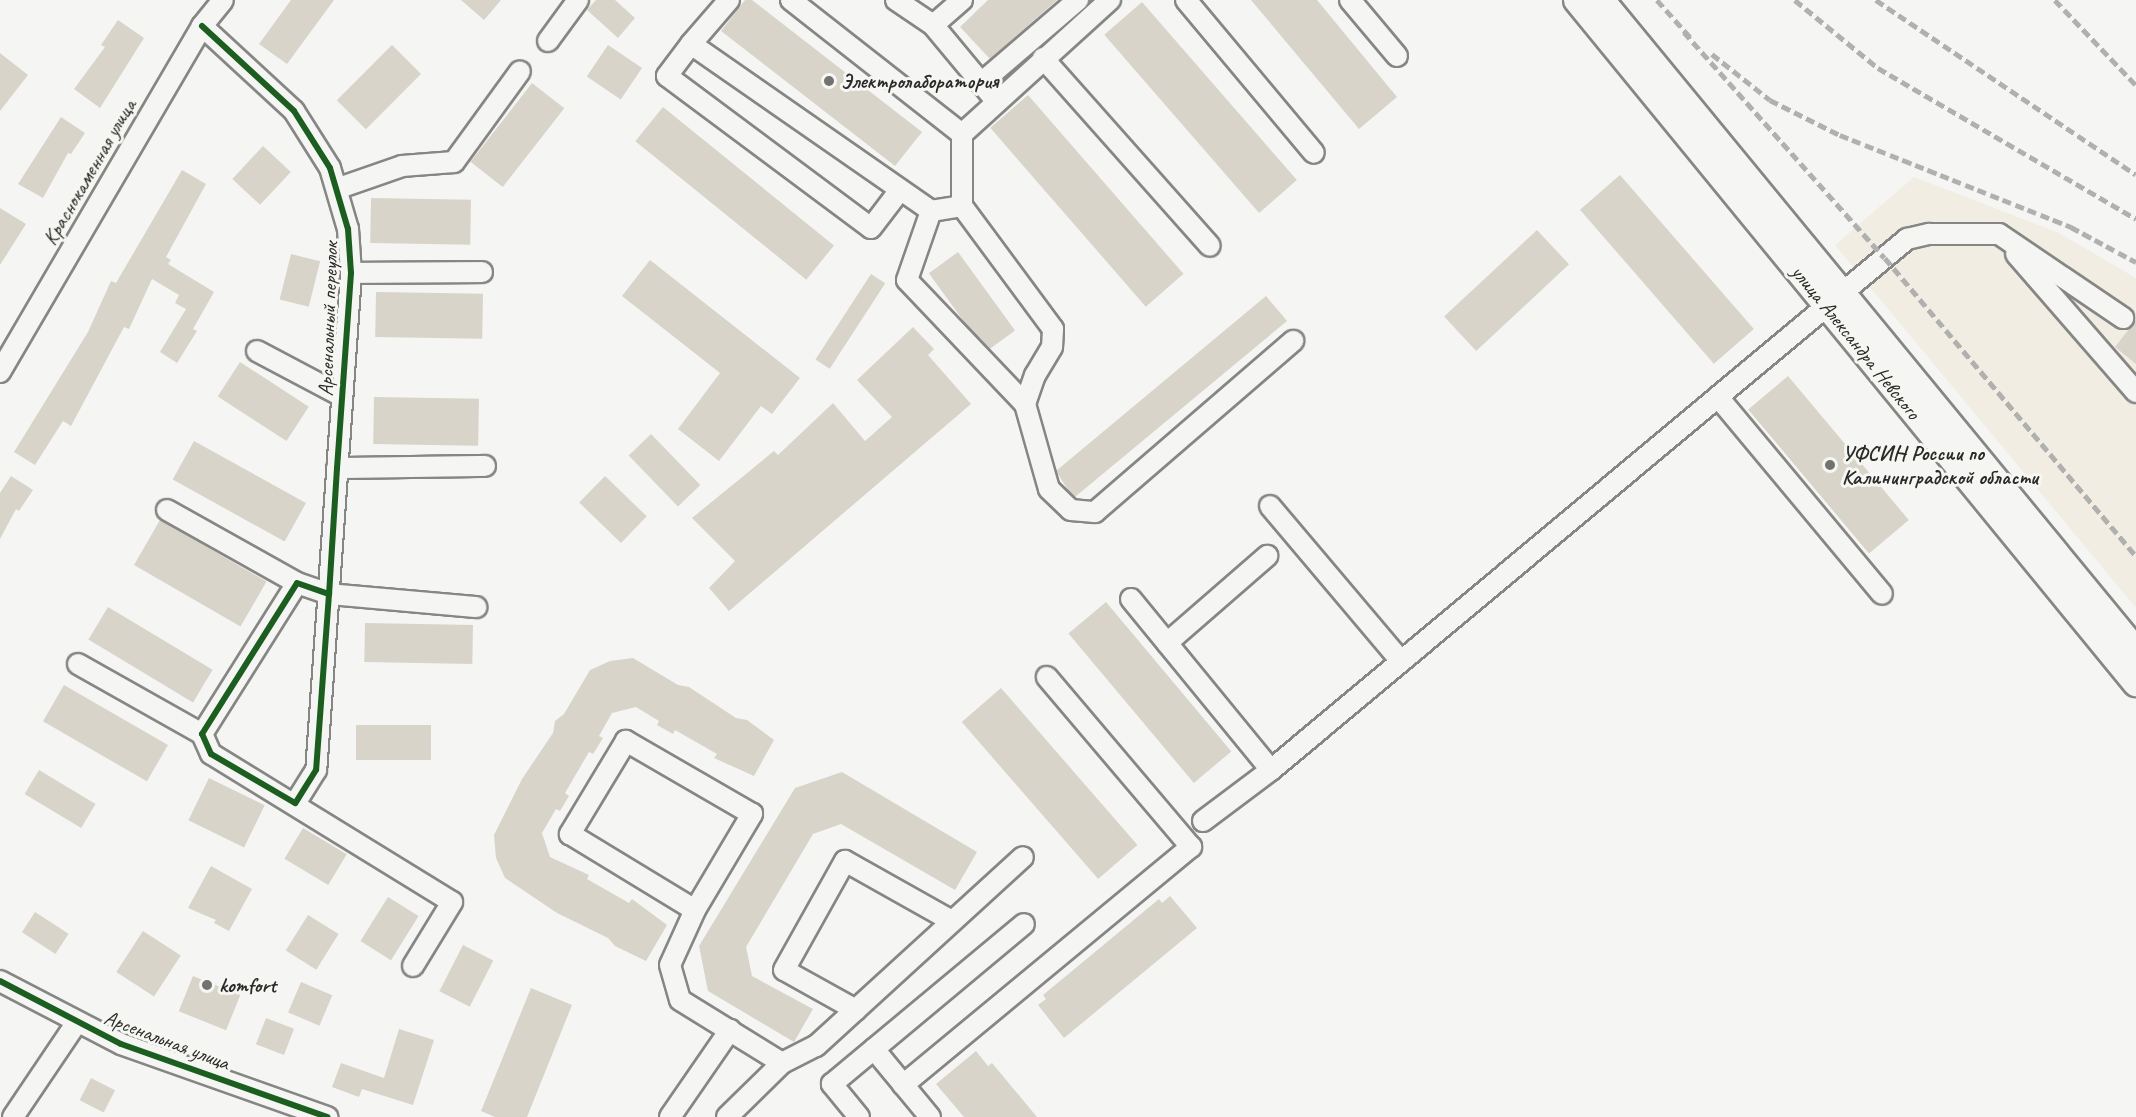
<!DOCTYPE html>
<meta charset="utf-8">
<style>
body{margin:0}
#map{position:relative;width:2136px;height:1117px;overflow:hidden;background:#f5f5f3;font-family:Caveat,sans-serif}
div>[style]{position:absolute}
[style*='--x']{left:calc(var(--x)*1px);top:calc(var(--y)*1px);width:calc(var(--w)*1px);rotate:calc(var(--a)*1deg)}
.built>*{inset:0;background:#f1ede2}
.building>*{inset:0;background:#d9d4ca;transform-origin:0 0}
.roads{filter:drop-shadow(2px 0 #868685) drop-shadow(-2px 0 #868685) drop-shadow(0 2px #868685) drop-shadow(0 -2px #868685)}
.minor>*{height:20px;margin:-10px;padding:0 10px;transform-origin:10px;border-radius:10px;background:#f5f5f3}
.major>*{height:26px;margin:-13px;padding:0 13px;transform-origin:13px;border-radius:13px;background:#f5f5f3}
.rail>*{height:4.5px;margin-top:-2.25px;transform-origin:0;background:repeating-linear-gradient(90deg,#b0b0af 0 9px,transparent 0 13.5px)}
.cycleway>*{height:6px;margin:-3px;padding:0 3px;transform-origin:3px;border-radius:3px;background:#1b5e20}
.dots>*{width:16px;height:16px;translate:-50% -50%;box-sizing:border-box;border:3px solid #f6f6f2;border-radius:50%}
span{translate:-50% -50%;white-space:nowrap;text-align:center;line-height:1.15;-webkit-text-stroke:6px #f6f6f2;paint-order:stroke}
.poi-label{font-size:21px;color:#2b2b2b;font-weight:700}
.left{translate:0 -50%;text-align:left}
.street-label{font-size:21px;color:#2b2b2b}
</style>
<div id="map">
<div class="built">
<div style="clip-path:polygon(1914px 177px,2059px 233px,2136px 278px,2136px 608px,1835px 245px)"></div>
</div>
<div class="building">
<div style="clip-path:polygon(291px 0,334px 0,287px 64px,259px 44px)"></div>
<div style="clip-path:polygon(461px 0,501px 0,484px 20px)"></div>
<div style="clip-path:polygon(596px 0,615px 0,635px 18px,618px 38px,587px 10px)"></div>
<div style="clip-path:polygon(745px 0,752px 0,922px 132px,895px 166px,721px 31px)"></div>
<div style="clip-path:polygon(988px 0,1057px 0,990px 59px,960px 27px)"></div>
<div style="clip-path:polygon(1251px 0,1317px 0,1397px 97px,1359px 129px)"></div>
<div style="left:1142px;top:2px;width:236px;height:50px;rotate:49deg"></div>
<div style="clip-path:polygon(118px 20px,144px 38px,100px 108px,74px 89px,105px 47px,101px 45px)"></div>
<div style="left:392px;top:45px;width:41px;height:78px;rotate:45deg"></div>
<div style="left:608px;top:45px;width:41px;height:38px;rotate:34deg"></div>
<div style="clip-path:polygon(0 53px,28px 75px,0 111px)"></div>
<div style="left:532px;top:83px;width:41px;height:100px;rotate:38deg"></div>
<div style="left:1028px;top:95px;width:237px;height:50px;rotate:49deg"></div>
<div style="left:663px;top:107px;width:220px;height:44px;rotate:39deg"></div>
<div style="clip-path:polygon(61px 117px,85px 133px,71px 154px,68px 153px,43px 198px,18px 184px)"></div>
<div style="left:263px;top:146px;width:38px;height:45px;rotate:43deg"></div>
<div style="clip-path:polygon(182px 170px,206px 184px,166px 257px,171px 260px,168px 264px,214px 292px,193px 329px,197px 331px,177px 363px,160px 352px,186px 309px,175px 303px,179px 295px,152px 279px,129px 329px,124px 327px,71px 426px,63px 421px,35px 465px,14px 452px,88px 332px,111px 281px,116px 283px)"></div>
<div style="left:1620px;top:175px;width:204px;height:53px;rotate:49deg"></div>
<div style="left:371px;top:198px;width:100px;height:45px;rotate:1deg"></div>
<div style="clip-path:polygon(0 208px,26px 224px,0 265px)"></div>
<div style="left:1537px;top:230px;width:47px;height:127px;rotate:47deg"></div>
<div style="left:958px;top:252px;width:97px;height:36px;rotate:54deg"></div>
<div style="left:291px;top:254px;width:30px;height:47px;rotate:14deg"></div>
<div style="clip-path:polygon(650px 260px,800px 378px,772px 414px,761px 406px,719px 461px,678px 429px,720px 373px,622px 296px)"></div>
<div style="left:871px;top:274px;width:17px;height:102px;rotate:33deg"></div>
<div style="left:376px;top:292px;width:107px;height:45px;rotate:1deg"></div>
<div style="clip-path:polygon(1266px 296px,1287px 321px,1075px 497px,1068px 490px,1056px 471px)"></div>
<div style="clip-path:polygon(2136px 320px,2136px 364px,2115px 347px)"></div>
<div style="clip-path:polygon(913px 327px,934px 349px,928px 355px,971px 404px,729px 611px,709px 588px,735px 561px,692px 518px,774px 451px,778px 455px,833px 403px,865px 441px,892px 417px,857px 380px)"></div>
<div style="left:240px;top:362px;width:82px;height:41px;rotate:33deg"></div>
<div style="left:1788px;top:376px;width:188px;height:52px;rotate:50deg"></div>
<div style="left:374px;top:397px;width:105px;height:47px;rotate:1deg"></div>
<div style="left:651px;top:434px;width:71px;height:31px;rotate:46deg"></div>
<div style="left:194px;top:441px;width:128px;height:44px;rotate:29deg"></div>
<div style="clip-path:polygon(11px 476px,33px 490px,19px 511px,16px 509px,0 539px,0 493px)"></div>
<div style="left:605px;top:476px;width:58px;height:37px;rotate:44deg"></div>
<div style="left:160px;top:520px;width:123px;height:52px;rotate:30deg"></div>
<div style="left:1106px;top:602px;width:195px;height:49px;rotate:50deg"></div>
<div style="left:108px;top:607px;width:122px;height:38px;rotate:31deg"></div>
<div style="left:365px;top:623px;width:108px;height:39px;rotate:1deg"></div>
<div style="clip-path:polygon(633px 658px,678px 685px,689px 687px,736px 718px,747px 720px,774px 740px,754px 776px,714px 758px,717px 754px,675px 730px,673px 734px,657px 725px,659px 721px,636px 707px,612px 713px,599px 736px,603px 738px,593px 754px,589px 752px,565px 793px,569px 796px,560px 811px,556px 809px,542px 833px,550px 857px,589px 875px,587px 879px,629px 903px,632px 899px,667px 925px,646px 961px,615px 946px,608px 938px,557px 913px,505px 878px,496px 858px,494px 835px,522px 779px,553px 733px,555px 721px,564px 714px,590px 670px,610px 661px)"></div>
<div style="left:64px;top:685px;width:120px;height:42px;rotate:30deg"></div>
<div style="left:1001px;top:688px;width:208px;height:52px;rotate:49deg"></div>
<div style="left:356px;top:725px;width:75px;height:35px"></div>
<div style="left:39px;top:770px;width:66px;height:28px;rotate:31deg"></div>
<div style="clip-path:polygon(842px 772px,977px 852px,955px 890px,841px 824px,813px 834px,746px 947px,752px 976px,813px 1009px,794px 1042px,708px 991px,699px 946px,795px 788px)"></div>
<div style="left:209px;top:778px;width:62px;height:47px;rotate:26deg"></div>
<div style="left:303px;top:828px;width:51px;height:36px;rotate:31deg"></div>
<div style="clip-path:polygon(211px 866px,252px 889px,229px 931px,214px 923px,216px 920px,188px 908px)"></div>
<div style="clip-path:polygon(1170px 896px,1197px 928px,1064px 1038px,1038px 1005px,1046px 999px,1043px 995px,1159px 899px,1162px 903px)"></div>
<div style="left:388px;top:897px;width:36px;height:52px;rotate:32deg"></div>
<div style="left:35px;top:912px;width:40px;height:24px;rotate:33deg"></div>
<div style="left:308px;top:915px;width:36px;height:42px;rotate:32deg"></div>
<div style="left:143px;top:931px;width:45px;height:49px;rotate:33deg"></div>
<div style="left:463px;top:945px;width:34px;height:52px;rotate:27deg"></div>
<div style="left:193px;top:976px;width:51px;height:38px;rotate:22deg"></div>
<div style="left:301px;top:982px;width:34px;height:33px;rotate:23deg"></div>
<div style="clip-path:polygon(531px 988px,572px 1005px,527px 1117px,495px 1117px,481px 1111px)"></div>
<div style="left:266px;top:1018px;width:30px;height:28px;rotate:21deg"></div>
<div style="clip-path:polygon(399px 1029px,434px 1040px,413px 1105px,362px 1089px,359px 1097px,332px 1087px,341px 1063px,384px 1078px)"></div>
<div style="clip-path:polygon(976px 1051px,988px 1066px,992px 1063px,1037px 1117px,964px 1117px,936px 1084px)"></div>
<div style="left:91px;top:1078px;width:27px;height:25px;rotate:27deg"></div>
</div>
<div class="roads">
<div class="minor">
<div style="--x:729;--y:0;--w:58;--a:130.8"></div>
<div style="--x:691;--y:44;--w:292;--a:34.8"></div>
<div style="--x:791;--y:0;--w:217;--a:38.1"></div>
<div style="--x:896;--y:0;--w:45;--a:34"></div>
<div style="--x:962;--y:0;--w:38;--a:139"></div>
<div style="--x:933;--y:25;--w:100;--a:50.3"></div>
<div style="--x:1186;--y:0;--w:199;--a:50.1"></div>
<div style="--x:1350;--y:0;--w:73;--a:50"></div>
<div style="--x:202;--y:26;--w:125;--a:42.7"></div>
<div style="--x:294;--y:111;--w:67;--a:57.7"></div>
<div style="--x:330;--y:168;--w:64;--a:73.6"></div>
<div style="--x:348;--y:229;--w:44;--a:86.1"></div>
<div style="--x:351;--y:273;--w:498;--a:94"></div>
<div style="--x:316;--y:770;--w:39;--a:122"></div>
<div style="--x:548;--y:41;--w:51;--a:-53.8"></div>
<div style="--x:691;--y:44;--w:40;--a:127"></div>
<div style="--x:667;--y:76;--w:254;--a:36.7"></div>
<div style="--x:871;--y:228;--w:48;--a:-52.7"></div>
<div style="--x:1043;--y:58;--w:251;--a:48.4"></div>
<div style="--x:981;--y:83;--w:128;--a:-40.6"></div>
<div style="--x:339;--y:188;--w:67;--a:-19.2"></div>
<div style="--x:402;--y:166;--w:52;--a:-4.4"></div>
<div style="--x:454;--y:162;--w:112;--a:-54"></div>
<div style="--x:962;--y:206;--w:153;--a:53.5"></div>
<div style="--x:1053;--y:329;--w:18;--a:93"></div>
<div style="--x:1052;--y:347;--w:33;--a:121"></div>
<div style="--x:1035;--y:375;--w:31;--a:109"></div>
<div style="--x:1025;--y:404;--w:88;--a:74.2"></div>
<div style="--x:1049;--y:489;--w:30;--a:44"></div>
<div style="--x:1071;--y:510;--w:24;--a:5"></div>
<div style="--x:1095;--y:512;--w:262;--a:-40.8"></div>
<div style="--x:2016;--y:254;--w:183;--a:49"></div>
<div style="--x:351;--y:273;--w:131;--a:-0.4"></div>
<div style="--x:257;--y:351;--w:96;--a:27.9"></div>
<div style="--x:0;--y:372;--w:401;--a:-59.7"></div>
<div style="--x:202;--y:26;--w:33;--a:-51"></div>
<div style="--x:1718;--y:397;--w:256;--a:50.2"></div>
<div style="--x:1025;--y:404;--w:171;--a:-133.6"></div>
<div style="--x:907;--y:280;--w:73;--a:-70.8"></div>
<div style="--x:931;--y:211;--w:31;--a:-9"></div>
<div style="--x:962;--y:206;--w:72;--a:-90"></div>
<div style="--x:962;--y:134;--w:200;--a:-42.2"></div>
<div style="--x:337;--y:468;--w:148;--a:-0.8"></div>
<div style="--x:1270;--y:506;--w:203;--a:49.8"></div>
<div style="--x:167;--y:510;--w:149;--a:29.3"></div>
<div style="--x:1131;--y:599;--w:221;--a:50.7"></div>
<div style="--x:1167;--y:643;--w:133;--a:-41"></div>
<div style="--x:78;--y:664;--w:142;--a:29.4"></div>
<div style="--x:1203;--y:821;--w:85;--a:-36.9"></div>
<div style="--x:1271;--y:770;--w:829;--a:-39.86"></div>
<div style="--x:1907;--y:239;--w:23;--a:-13"></div>
<div style="--x:1929;--y:234;--w:70;--a:0"></div>
<div style="--x:1999;--y:234;--w:150;--a:34.1"></div>
<div style="--x:695;--y:910;--w:112;--a:-59.3"></div>
<div style="--x:752;--y:814;--w:146;--a:-149.9"></div>
<div style="--x:626;--y:741;--w:109;--a:121.1"></div>
<div style="--x:570;--y:834;--w:146;--a:31.3"></div>
<div style="--x:695;--y:910;--w:60;--a:114.4"></div>
<div style="--x:670;--y:965;--w:36;--a:74"></div>
<div style="--x:680;--y:1000;--w:120;--a:31.7"></div>
<div style="--x:413;--y:966;--w:75;--a:-58.6"></div>
<div style="--x:452;--y:902;--w:283;--a:-148.4"></div>
<div style="--x:211;--y:754;--w:22;--a:-114"></div>
<div style="--x:202;--y:734;--w:178;--a:-57.8"></div>
<div style="--x:297;--y:583;--w:34;--a:19"></div>
<div style="--x:329;--y:594;--w:148;--a:5.1"></div>
<div style="--x:0;--y:981;--w:136;--a:27.5"></div>
<div style="--x:121;--y:1044;--w:219;--a:19.5"></div>
<div style="--x:856;--y:1010;--w:82;--a:-150.9"></div>
<div style="--x:784;--y:970;--w:125;--a:-60.8"></div>
<div style="--x:845;--y:861;--w:123;--a:29.3"></div>
<div style="--x:903;--y:1085;--w:374;--a:-39.6"></div>
<div style="--x:1191;--y:847;--w:223;--a:-130.3"></div>
<div style="--x:13;--y:1117;--w:115;--a:-56"></div>
<div style="--x:670;--y:1117;--w:106;--a:-55.4"></div>
<div style="--x:727;--y:1117;--w:77;--a:-44.5"></div>
<div style="--x:782;--y:1063;--w:38;--a:-27"></div>
<div style="--x:816;--y:1046;--w:280;--a:-42.4"></div>
<div style="--x:859;--y:1117;--w:43;--a:-129.3"></div>
<div style="--x:832;--y:1084;--w:55;--a:-39.8"></div>
<div style="--x:930;--y:1117;--w:88;--a:-129.5"></div>
<div style="--x:874;--y:1049;--w:195;--a:-39.8"></div>
</div>
<div class="major">
<div style="--x:1577;--y:0;--w:883;--a:50.7"></div>
<div style="--x:1601;--y:0;--w:843;--a:50.59"></div>
</div>
</div>
<div class="rail">
<div style="--x:1657;--y:0;--w:51;--a:48.2"></div>
<div style="--x:1795;--y:0;--w:107;--a:39.3"></div>
<div style="--x:1878;--y:68;--w:299;--a:30.3"></div>
<div style="--x:1876;--y:0;--w:313;--a:33.9"></div>
<div style="--x:2055;--y:0;--w:117;--a:46.4"></div>
<div style="--x:1684;--y:32;--w:302;--a:48.4"></div>
<div style="--x:1885;--y:258;--w:390;--a:49.9"></div>
<div style="--x:1712;--y:54;--w:74;--a:38.4"></div>
<div style="--x:1770;--y:100;--w:78;--a:26.6"></div>
<div style="--x:1840;--y:135;--w:249;--a:21.7"></div>
<div style="--x:2071;--y:227;--w:74;--a:28.3"></div>
</div>
<div class="cycleway">
<div style="--x:202;--y:26;--w:125;--a:42.7"></div>
<div style="--x:294;--y:111;--w:67;--a:57.7"></div>
<div style="--x:330;--y:168;--w:64;--a:73.6"></div>
<div style="--x:348;--y:229;--w:44;--a:86.1"></div>
<div style="--x:351;--y:273;--w:196;--a:94.1"></div>
<div style="--x:337;--y:468;--w:126;--a:93.6"></div>
<div style="--x:329;--y:594;--w:176;--a:94.2"></div>
<div style="--x:316;--y:770;--w:39;--a:122"></div>
<div style="--x:295;--y:803;--w:97;--a:-149.7"></div>
<div style="--x:211;--y:754;--w:22;--a:-114"></div>
<div style="--x:202;--y:734;--w:178;--a:-57.8"></div>
<div style="--x:297;--y:583;--w:34;--a:19"></div>
<div style="--x:0;--y:981;--w:136;--a:27.5"></div>
<div style="--x:121;--y:1044;--w:219;--a:19.5"></div>
</div>
<div class="dots">
<div style="left:829px;top:81px;background:#727271"></div>
<div style="left:1830px;top:465px;background:#727271"></div>
<div style="left:207px;top:985px;background:#727271"></div>
</div>
<div class="poi-label">
<span class="left" style="left:841px;top:81px">Электролаборатория</span>
<span class="left" style="left:1842px;top:465px">УФСИН России по<br>Калининградской области</span>
<span class="left" style="left:219px;top:985px">komfort</span>
</div>
<div class="street-label">
<span style="left:89px;top:172px;rotate:-60deg">Краснокаменная улица</span>
<span style="left:328px;top:319px;rotate:-88deg">Арсенальный переулок</span>
<span style="left:1856px;top:342px;rotate:51deg">улица Александра Невского</span>
<span style="left:167px;top:1040px;rotate:21deg">Арсенальная улица</span>
</div>
</div>
